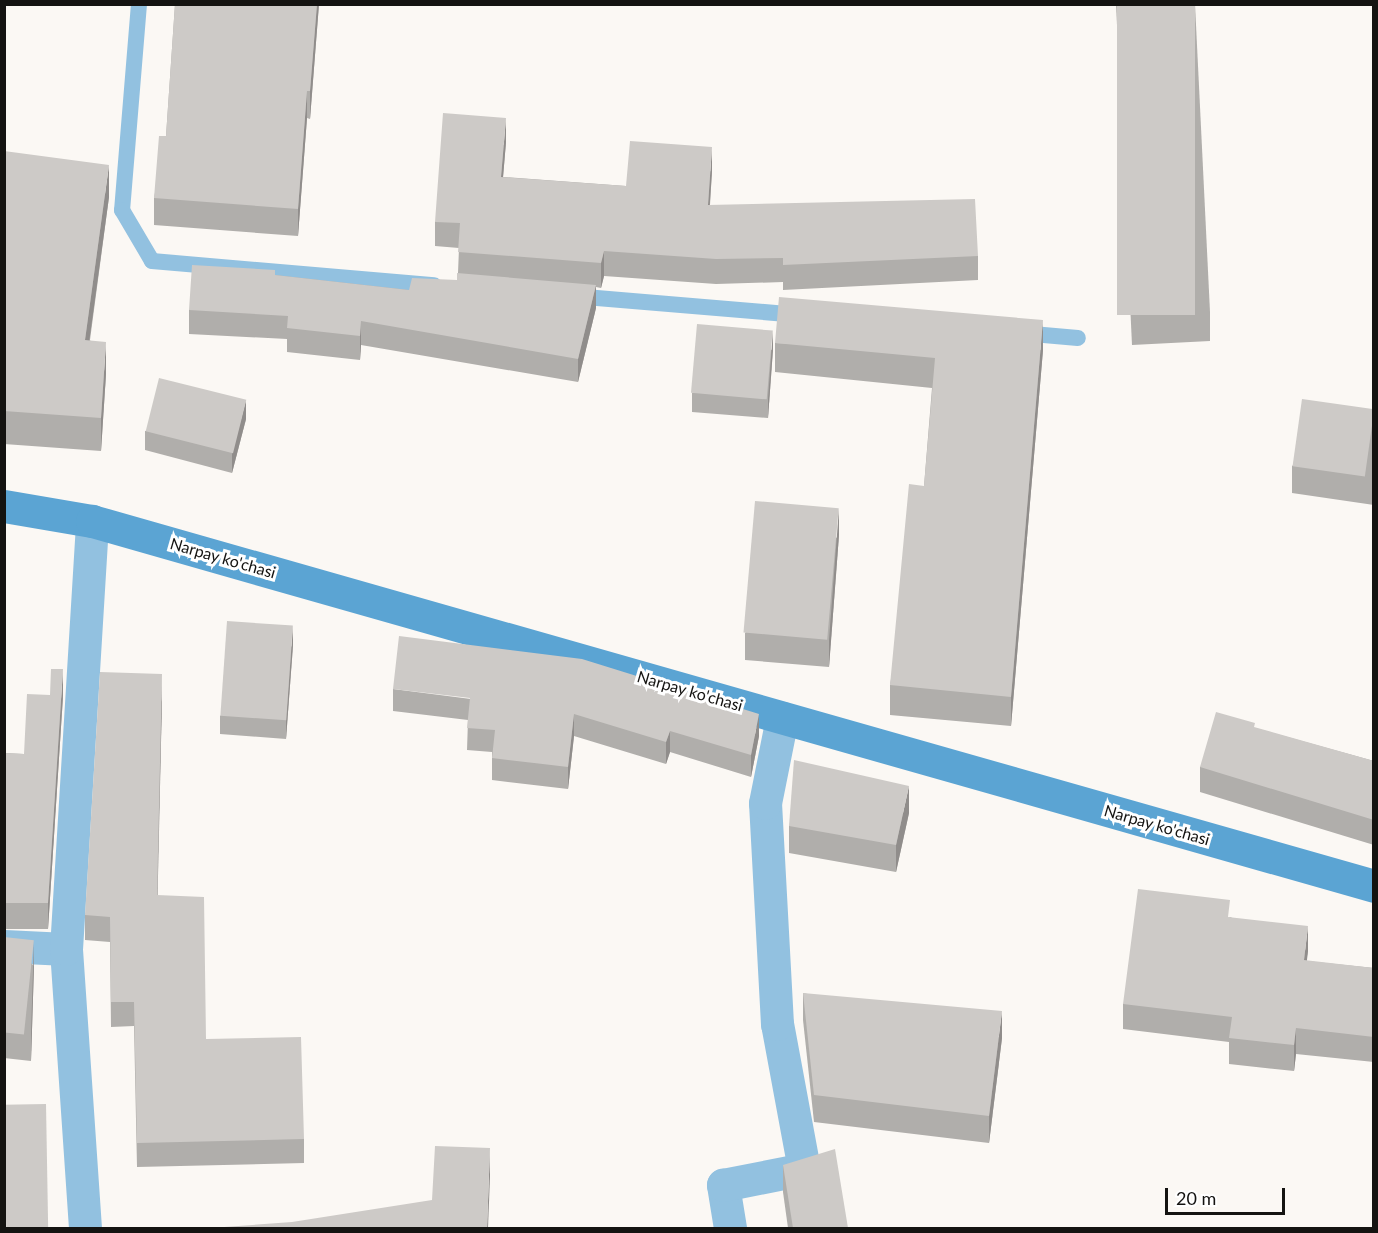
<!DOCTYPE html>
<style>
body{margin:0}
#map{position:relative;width:1378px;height:1233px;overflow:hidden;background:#fbf8f4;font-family:Lato,sans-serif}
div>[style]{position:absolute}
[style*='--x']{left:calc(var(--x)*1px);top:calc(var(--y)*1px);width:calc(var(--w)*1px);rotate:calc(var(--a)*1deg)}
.lane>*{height:16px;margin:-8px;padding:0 8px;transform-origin:8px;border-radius:8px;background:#92c1e0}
.street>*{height:33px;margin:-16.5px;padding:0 16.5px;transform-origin:16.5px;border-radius:16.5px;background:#92c1e0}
.secondary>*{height:33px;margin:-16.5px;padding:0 16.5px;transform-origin:16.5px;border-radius:16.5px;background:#5ba4d3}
.wall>*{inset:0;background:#b0aeab}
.shaded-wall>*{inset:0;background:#908d8b}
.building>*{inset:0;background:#cdcac7;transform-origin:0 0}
span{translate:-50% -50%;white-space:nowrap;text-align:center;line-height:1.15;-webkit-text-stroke:6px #fff;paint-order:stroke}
.street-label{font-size:16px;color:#141311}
.frame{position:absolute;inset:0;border:6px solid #141311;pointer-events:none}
.scale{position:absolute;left:1165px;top:1188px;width:120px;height:27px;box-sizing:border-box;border:3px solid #141311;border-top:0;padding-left:8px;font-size:18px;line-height:21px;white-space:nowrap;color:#141311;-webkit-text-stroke:4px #fff;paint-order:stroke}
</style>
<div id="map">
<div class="lane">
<div style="--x:139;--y:4;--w:207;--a:94.7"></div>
<div style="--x:122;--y:210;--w:59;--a:59.5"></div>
<div style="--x:152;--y:261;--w:283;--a:4.9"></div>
<div style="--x:573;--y:296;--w:226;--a:4.8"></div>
<div style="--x:1021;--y:333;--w:57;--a:5"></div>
</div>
<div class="street">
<div style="--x:4;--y:946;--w:62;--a:2.8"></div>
<div style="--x:85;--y:1228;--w:280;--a:-93.9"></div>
<div style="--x:66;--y:949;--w:429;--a:-86.5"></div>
<div style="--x:730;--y:1228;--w:44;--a:-99.2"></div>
<div style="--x:723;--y:1185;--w:83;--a:-11.2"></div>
<div style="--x:804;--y:1169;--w:147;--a:-100.5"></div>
<div style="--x:777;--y:1024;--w:221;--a:-93.1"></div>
<div style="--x:765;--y:803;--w:87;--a:-78.7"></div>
</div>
<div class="secondary">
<div style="--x:4;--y:506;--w:89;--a:9.7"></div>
<div style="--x:92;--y:521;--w:1333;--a:15.89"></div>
</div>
<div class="wall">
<div style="clip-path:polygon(175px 4px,319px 4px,310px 119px,307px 118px,298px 236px,154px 225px,154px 198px,166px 136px)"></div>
<div style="clip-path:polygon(1116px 4px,1195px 4px,1210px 312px,1210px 341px,1132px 345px)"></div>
<div style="clip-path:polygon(506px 142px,503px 177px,626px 186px,712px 171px,710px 205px,978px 256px,978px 280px,783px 290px,783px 282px,716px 284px,604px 276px,601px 288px,596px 287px,596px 308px,578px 382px,361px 345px,360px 360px,287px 352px,287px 339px,189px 334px,189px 310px,275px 275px,409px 290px,457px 280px,458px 273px,459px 248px,435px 246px,435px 222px)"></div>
<div style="clip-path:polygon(4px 151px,109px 197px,90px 340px,106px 374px,101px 451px,4px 444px)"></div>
<div style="clip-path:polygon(775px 343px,1043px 350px,1011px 726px,890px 715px,890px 685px,924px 486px,932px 388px,775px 372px)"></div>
<div style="clip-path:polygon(773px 349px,768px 418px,692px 412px,692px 393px)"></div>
<div style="clip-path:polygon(1374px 409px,1374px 505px,1292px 493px,1292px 466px)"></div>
<div style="clip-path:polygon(246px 419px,232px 473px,145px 450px,145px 431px)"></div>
<div style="clip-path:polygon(839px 535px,829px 667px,745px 660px,745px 633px)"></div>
<div style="clip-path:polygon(293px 645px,286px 739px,220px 734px,220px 716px)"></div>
<div style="clip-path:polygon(393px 689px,759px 736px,751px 777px,670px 752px,666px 764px,574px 736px,568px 789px,492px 780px,492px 752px,467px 750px,468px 720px,393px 711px)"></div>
<div style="clip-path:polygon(63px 696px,48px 929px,4px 929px,4px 753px,24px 754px)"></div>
<div style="clip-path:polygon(162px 699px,157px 895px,206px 1039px,304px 1139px,304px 1163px,137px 1167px,134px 1026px,111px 1027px,110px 942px,85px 940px,85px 915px)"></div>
<div style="clip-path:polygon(1255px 728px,1374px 761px,1374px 845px,1200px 792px,1200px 767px)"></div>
<div style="clip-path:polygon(909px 813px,896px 872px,789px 853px,789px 826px)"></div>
<div style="clip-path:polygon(1230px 917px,1308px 951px,1306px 961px,1374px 968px,1374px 1062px,1296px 1054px,1294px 1071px,1229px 1064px,1229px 1042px,1123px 1029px,1123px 1004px)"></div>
<div style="clip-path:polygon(4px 937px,34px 966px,31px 1061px,4px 1058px)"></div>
<div style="clip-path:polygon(803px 993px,1002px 1038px,989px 1143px,814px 1122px,803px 1020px)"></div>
<div style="clip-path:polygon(783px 1165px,848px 1228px,788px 1228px,783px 1192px)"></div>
</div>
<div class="shaded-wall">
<div style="clip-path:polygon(317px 4px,319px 4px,310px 119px,310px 91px)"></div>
<div style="clip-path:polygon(307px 91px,307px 118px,298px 236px,298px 209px)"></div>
<div style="clip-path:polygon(506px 118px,506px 142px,501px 201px,501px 177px)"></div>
<div style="clip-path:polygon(712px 147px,712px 171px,708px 230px,708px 205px)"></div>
<div style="clip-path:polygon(109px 165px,109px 197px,85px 372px,85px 340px)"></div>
<div style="clip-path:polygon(604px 251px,604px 276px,601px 288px,601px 263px)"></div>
<div style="clip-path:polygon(596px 285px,596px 308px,578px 382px,578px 359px)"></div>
<div style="clip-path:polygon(1043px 320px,1043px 350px,1011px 726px,1011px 697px)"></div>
<div style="clip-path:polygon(361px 321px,361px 345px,360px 360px,360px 336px)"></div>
<div style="clip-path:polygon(773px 330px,773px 349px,768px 418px,768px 399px)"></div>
<div style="clip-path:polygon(106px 342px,106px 374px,101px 451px,101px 418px)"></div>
<div style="clip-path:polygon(246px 400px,246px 419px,232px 473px,232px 454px)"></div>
<div style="clip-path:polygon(839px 508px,839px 535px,829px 667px,829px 640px)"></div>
<div style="clip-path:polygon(293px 626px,293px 645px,286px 739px,286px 720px)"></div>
<div style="clip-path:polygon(63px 669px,63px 696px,48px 929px,48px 903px)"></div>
<div style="clip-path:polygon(162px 674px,162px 699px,157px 920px,157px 895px)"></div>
<div style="clip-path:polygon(574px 714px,574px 736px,568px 789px,568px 767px)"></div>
<div style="clip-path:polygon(759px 714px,759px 736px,751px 777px,751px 755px)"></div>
<div style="clip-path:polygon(670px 731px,670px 752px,666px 764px,666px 742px)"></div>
<div style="clip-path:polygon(909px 786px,909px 813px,896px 872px,896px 845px)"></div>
<div style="clip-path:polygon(1308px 926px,1308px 951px,1304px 986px,1304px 960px)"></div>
<div style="clip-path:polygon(34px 940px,34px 966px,31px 1061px,31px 1034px)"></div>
<div style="clip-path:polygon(1002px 1011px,1002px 1038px,989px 1143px,989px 1116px)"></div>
<div style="clip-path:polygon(1296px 1028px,1296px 1054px,1294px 1071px,1294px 1045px)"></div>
<div style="clip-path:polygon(490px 1148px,490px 1177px,488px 1228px,487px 1228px)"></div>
</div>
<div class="building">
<div style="clip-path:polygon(175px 4px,317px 4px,310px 91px,307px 91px,298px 209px,154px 198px,159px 136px,166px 136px)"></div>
<div style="left:1117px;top:4px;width:78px;height:311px"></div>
<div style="clip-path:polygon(443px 113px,506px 118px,501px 177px,626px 186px,630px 141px,712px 147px,708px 205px,975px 199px,978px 256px,783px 265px,783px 258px,716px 259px,604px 251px,601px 263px,458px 252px,460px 223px,435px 222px)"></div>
<div style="clip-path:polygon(4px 151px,109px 165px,85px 340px,106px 342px,101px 418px,4px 411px)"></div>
<div style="clip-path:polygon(192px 265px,275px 270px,275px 275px,409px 290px,412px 278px,457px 280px,457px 273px,596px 285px,578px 359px,361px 321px,360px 336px,287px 328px,288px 316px,189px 310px)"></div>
<div style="clip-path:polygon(779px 297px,1043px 320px,1011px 697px,890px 685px,909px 484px,924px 486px,935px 358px,775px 343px)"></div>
<div style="left:697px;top:324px;width:76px;height:69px;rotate:5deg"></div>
<div style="left:159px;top:378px;width:90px;height:55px;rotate:14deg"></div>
<div style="left:1302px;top:399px;width:73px;height:68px;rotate:8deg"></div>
<div style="left:755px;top:501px;width:84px;height:132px;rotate:5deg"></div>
<div style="left:227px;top:621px;width:66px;height:95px;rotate:4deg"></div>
<div style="clip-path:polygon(399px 636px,582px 659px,759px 714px,751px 755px,670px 731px,666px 742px,574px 714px,568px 767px,492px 758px,495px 730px,467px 728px,470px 698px,393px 689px)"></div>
<div style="clip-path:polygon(51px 669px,63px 669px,48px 903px,4px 903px,4px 753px,24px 754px,27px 694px,50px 695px)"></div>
<div style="clip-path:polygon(100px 672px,162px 674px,157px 895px,204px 897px,206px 1039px,301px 1037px,304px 1139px,137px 1143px,134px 1002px,111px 1002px,110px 917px,85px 915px)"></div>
<div style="clip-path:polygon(1216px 712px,1255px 723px,1254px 727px,1374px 761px,1374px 820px,1200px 767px)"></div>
<div style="clip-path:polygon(794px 760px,909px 786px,896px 845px,789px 826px)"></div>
<div style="clip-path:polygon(1138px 889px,1230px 900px,1228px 917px,1308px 926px,1304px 960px,1374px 968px,1374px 1037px,1296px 1028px,1294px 1045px,1229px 1038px,1232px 1017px,1123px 1004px)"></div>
<div style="left:4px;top:937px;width:30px;height:95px;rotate:6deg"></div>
<div style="clip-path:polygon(803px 993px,1002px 1011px,989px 1116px,814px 1095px)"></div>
<div style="left:46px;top:1104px;width:124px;height:42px;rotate:89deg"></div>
<div style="clip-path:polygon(435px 1146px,490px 1148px,487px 1228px,210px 1228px,292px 1222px,432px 1200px)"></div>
<div style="clip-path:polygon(835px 1149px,848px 1228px,793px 1228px,783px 1165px)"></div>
</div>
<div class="street-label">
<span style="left:223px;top:558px;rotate:16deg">Narpay ko'chasi</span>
<span style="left:690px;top:691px;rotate:16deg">Narpay ko'chasi</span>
<span style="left:1157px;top:825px;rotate:16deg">Narpay ko'chasi</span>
</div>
<div class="frame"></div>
<div class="scale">20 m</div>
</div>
